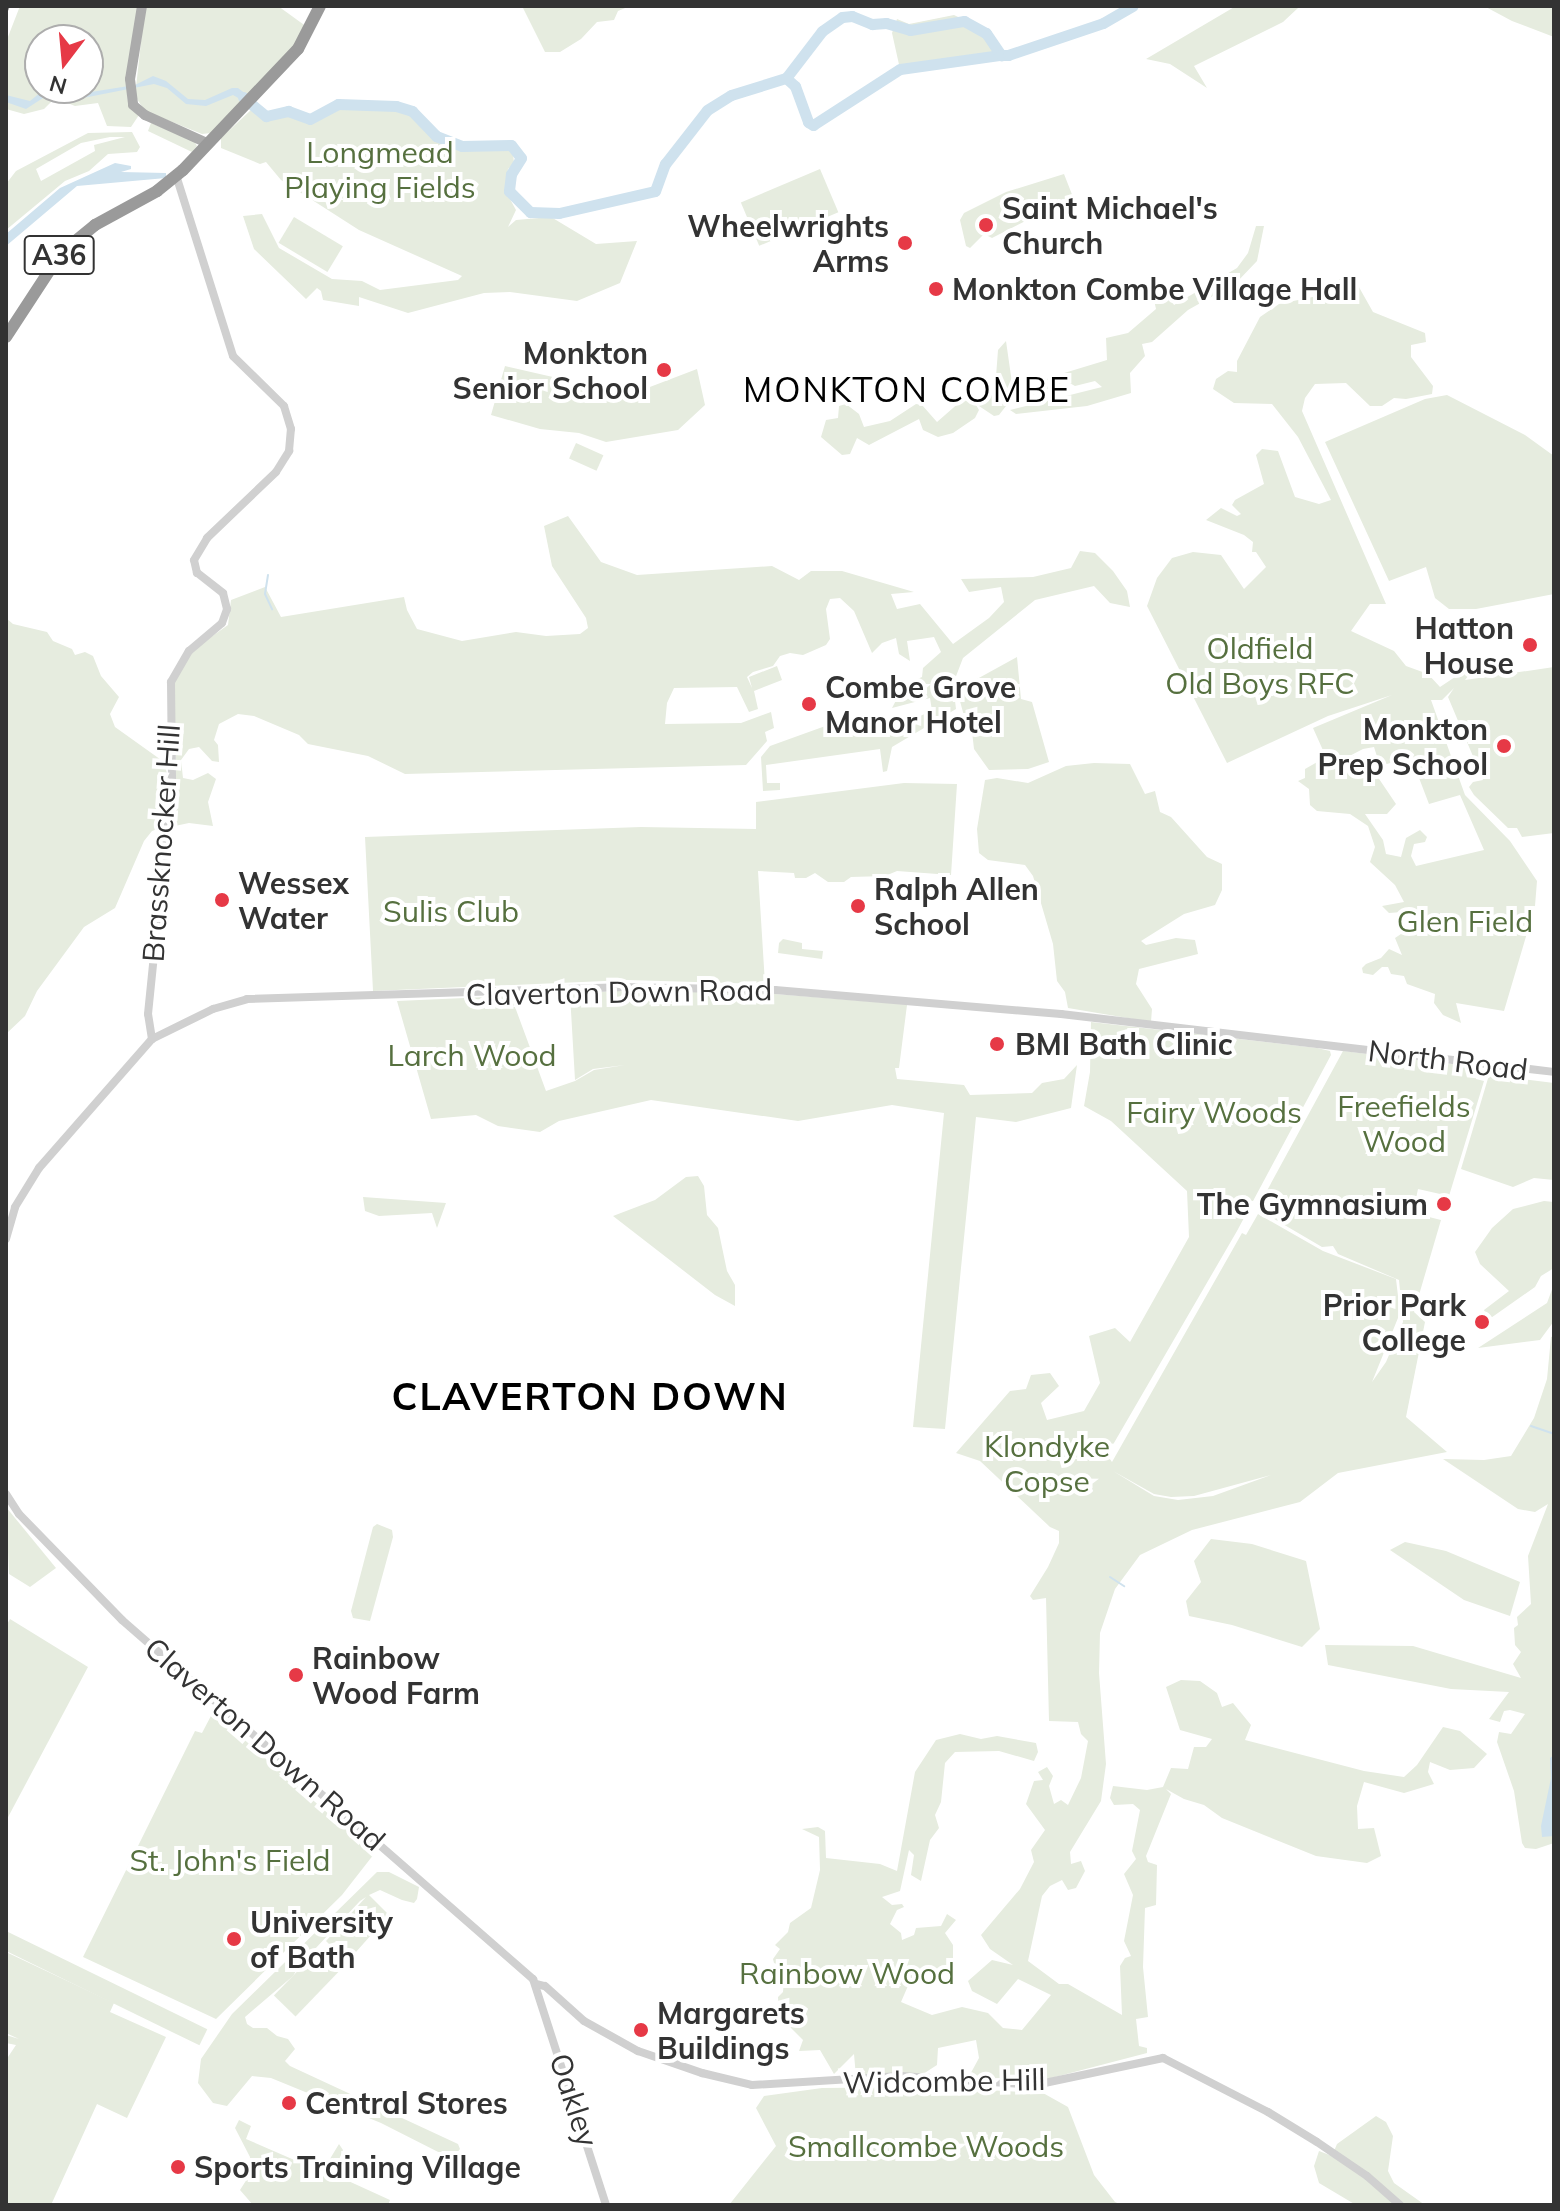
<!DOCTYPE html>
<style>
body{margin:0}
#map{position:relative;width:1560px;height:2211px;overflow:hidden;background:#fff;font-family:Mulish,sans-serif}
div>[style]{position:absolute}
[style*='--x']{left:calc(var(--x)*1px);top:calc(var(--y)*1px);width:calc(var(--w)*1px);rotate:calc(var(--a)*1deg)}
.green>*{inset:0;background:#e6ecdf;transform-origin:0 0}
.water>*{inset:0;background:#cfe2ee}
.stream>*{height:2px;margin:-1px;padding:0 1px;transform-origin:1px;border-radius:1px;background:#cfe2ee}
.river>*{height:11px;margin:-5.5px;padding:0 5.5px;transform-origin:5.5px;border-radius:5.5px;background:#cfe2ee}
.minor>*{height:8px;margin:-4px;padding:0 4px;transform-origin:4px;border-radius:4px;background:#d0d0d0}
.major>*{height:10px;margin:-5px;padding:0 5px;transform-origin:5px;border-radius:5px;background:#ababab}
.highway>*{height:12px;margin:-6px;padding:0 6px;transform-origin:6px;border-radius:6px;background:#9a9a9a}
.rail>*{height:2px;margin-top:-1px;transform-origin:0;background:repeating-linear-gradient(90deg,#888 0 8px,transparent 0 14px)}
.dots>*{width:22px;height:22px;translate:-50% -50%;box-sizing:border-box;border:4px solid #fff;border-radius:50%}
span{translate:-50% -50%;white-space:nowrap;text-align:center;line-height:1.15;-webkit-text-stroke:8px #fff;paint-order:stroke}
.shield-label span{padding:2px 6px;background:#fff;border:2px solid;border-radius:6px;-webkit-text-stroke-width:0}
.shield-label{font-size:28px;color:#333;font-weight:700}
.park-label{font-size:30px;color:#56703f}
.poi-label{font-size:30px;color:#333;font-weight:700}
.left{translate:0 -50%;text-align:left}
.right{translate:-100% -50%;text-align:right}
.street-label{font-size:30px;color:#333}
.quarter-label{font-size:34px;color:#000;letter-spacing:2px}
.district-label{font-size:38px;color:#000;font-weight:700;letter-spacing:2px}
.frame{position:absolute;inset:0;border:8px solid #333;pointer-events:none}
.north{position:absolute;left:24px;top:24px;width:80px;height:80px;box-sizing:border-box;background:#fff;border:2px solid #adadad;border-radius:50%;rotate:196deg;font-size:22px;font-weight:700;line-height:32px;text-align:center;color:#333}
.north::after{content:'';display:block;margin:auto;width:28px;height:36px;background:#e63946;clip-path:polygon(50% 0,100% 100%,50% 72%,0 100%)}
</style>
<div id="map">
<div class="green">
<div style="clip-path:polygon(evenodd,20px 6px,139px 6px,127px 84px,128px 102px,139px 115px,131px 127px,107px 126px,98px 103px,75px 106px,55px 98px,44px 109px,24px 114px,6px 109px,6px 42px,20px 6px,40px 40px,88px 40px,88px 88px,40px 88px,40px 40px)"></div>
<div style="clip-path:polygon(145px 6px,278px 6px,307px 27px,299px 41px,211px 133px,202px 134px,145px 111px,135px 96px)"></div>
<div style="clip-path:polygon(522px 6px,630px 6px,618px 11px,614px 20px,597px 22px,581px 39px,560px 52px,545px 52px)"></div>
<div style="clip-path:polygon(1236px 6px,1310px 6px,1298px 8px,1283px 22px,1194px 66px,1207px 88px,1170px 64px,1146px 59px)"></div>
<div style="clip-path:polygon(1484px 6px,1554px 6px,1554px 37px,1512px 21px)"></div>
<div style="clip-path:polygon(954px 15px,973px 24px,999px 55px,900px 69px,892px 33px,897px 19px,909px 24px)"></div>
<div style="clip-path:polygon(340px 104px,409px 109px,434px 138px,450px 145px,468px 149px,508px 148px,513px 151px,514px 164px,508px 169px,505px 190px,516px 210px,508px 227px,516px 220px,551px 217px,596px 244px,637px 241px,620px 283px,577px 301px,510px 292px,484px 293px,408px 313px,359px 297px,359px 306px,323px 300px,321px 291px,317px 288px,306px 299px,254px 249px,243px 216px,262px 214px,279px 248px,332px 279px,362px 281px,380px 290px,458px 280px,462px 276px,359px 230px,281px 180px,266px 162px,260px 164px,221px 148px,221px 138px,251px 110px,268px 120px,289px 115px,315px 122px)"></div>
<div style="clip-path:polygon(151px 123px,194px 141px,197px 146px,192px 152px,148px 131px)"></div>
<div style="clip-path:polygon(evenodd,132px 132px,140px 147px,137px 152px,108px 154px,89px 171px,65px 181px,6px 230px,6px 184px,16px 171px,88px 133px,132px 132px,110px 137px,125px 137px,94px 145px,95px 151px,41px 181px,36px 169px,81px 143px,110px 137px)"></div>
<div style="left:820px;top:169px;width:47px;height:86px;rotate:67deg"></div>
<div style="clip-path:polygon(1064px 174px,1073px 197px,992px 238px,984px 234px,970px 248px,966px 246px,960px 220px,964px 213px,1006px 192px)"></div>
<div style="left:294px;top:217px;width:57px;height:30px;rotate:31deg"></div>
<div style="clip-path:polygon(1256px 226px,1264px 226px,1257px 261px,1236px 283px,1188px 310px,1152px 342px,1142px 344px,1145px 356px,1130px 373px,1131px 393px,1087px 406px,1016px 414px,1010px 410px,1102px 387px,1095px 381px,1075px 386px,1066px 381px,1006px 406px,999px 415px,994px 416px,979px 406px,982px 395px,995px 390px,998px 350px,1006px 341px,1013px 390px,1032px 387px,1051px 377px,1107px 360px,1106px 338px,1128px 333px,1156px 309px,1150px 282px,1161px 283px,1174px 305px,1237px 268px,1248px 253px)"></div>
<div style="clip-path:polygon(evenodd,1351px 273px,1373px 312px,1425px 333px,1426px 342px,1411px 345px,1411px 357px,1433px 386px,1432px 394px,1406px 399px,1394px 398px,1382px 406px,1370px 406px,1346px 383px,1315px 384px,1305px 398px,1302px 411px,1386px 604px,1370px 604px,1351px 631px,1394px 651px,1406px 666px,1428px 674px,1440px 687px,1461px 673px,1470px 659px,1477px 665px,1465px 680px,1554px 667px,1554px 833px,1522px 837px,1517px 828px,1508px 828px,1474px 795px,1469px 787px,1473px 782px,1483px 780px,1448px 697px,1454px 688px,1442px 700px,1431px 700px,1465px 795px,1510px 841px,1537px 881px,1535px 906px,1504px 1011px,1456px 1003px,1461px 1023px,1443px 1015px,1434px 1003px,1435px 994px,1407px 984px,1404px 976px,1391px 974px,1388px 967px,1382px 967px,1373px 975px,1363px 973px,1362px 968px,1366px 964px,1381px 958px,1389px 949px,1402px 955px,1395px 938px,1401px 934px,1402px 912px,1389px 913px,1382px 906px,1404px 902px,1395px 885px,1370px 862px,1375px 847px,1368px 826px,1350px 814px,1317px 811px,1310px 805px,1309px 789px,1298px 781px,1305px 778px,1305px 769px,1326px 757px,1313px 728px,1392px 695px,1328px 716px,1227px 763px,1147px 606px,1157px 578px,1172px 558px,1193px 552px,1221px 555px,1244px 589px,1266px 567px,1256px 552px,1252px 552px,1253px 542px,1244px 535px,1206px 520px,1221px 508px,1237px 516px,1241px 514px,1232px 505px,1235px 500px,1264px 484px,1256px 455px,1262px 449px,1278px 451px,1295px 497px,1319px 504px,1331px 500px,1298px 437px,1272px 404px,1234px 403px,1213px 389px,1216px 379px,1228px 371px,1237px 372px,1237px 361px,1260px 317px,1279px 304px,1322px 295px,1335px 297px,1336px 284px,1343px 275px,1351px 273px,1374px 747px,1380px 766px,1411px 757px,1429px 804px,1460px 795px,1484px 850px,1416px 866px,1411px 856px,1414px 844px,1425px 842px,1427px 837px,1420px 830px,1406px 838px,1401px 857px,1386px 854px,1383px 840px,1365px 814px,1387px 814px,1396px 804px,1369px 764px,1358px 764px,1353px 755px,1334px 764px,1363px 749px,1374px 747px)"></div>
<div style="clip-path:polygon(505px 366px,614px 391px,642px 390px,697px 369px,705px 405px,678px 430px,606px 442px,579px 433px,540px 429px,491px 415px)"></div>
<div style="clip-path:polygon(1447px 395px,1525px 435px,1554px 456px,1554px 594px,1476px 609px,1449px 609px,1435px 598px,1426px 567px,1389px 581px,1325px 442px,1425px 399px)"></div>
<div style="clip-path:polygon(973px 400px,979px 410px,975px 418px,953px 433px,938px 437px,923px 430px,919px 419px,869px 445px,857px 438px,850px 454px,842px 455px,821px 437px,826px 420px,838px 418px,839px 406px,846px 404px,859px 414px,864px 427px,890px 421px,916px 404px,922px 405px,937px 422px,961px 401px)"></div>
<div style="left:576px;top:443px;width:30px;height:17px;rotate:24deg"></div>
<div style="clip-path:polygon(568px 516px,601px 562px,637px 575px,772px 566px,799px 580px,811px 571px,842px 571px,914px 592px,891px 594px,897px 609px,920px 604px,953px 644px,989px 618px,1004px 602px,1001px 587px,969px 592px,961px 579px,1033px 577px,1071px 568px,1080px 551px,1095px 553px,1113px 571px,1127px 591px,1130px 607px,1110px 603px,1094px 586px,1035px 600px,963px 658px,953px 684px,956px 709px,892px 747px,887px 771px,883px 772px,880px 749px,766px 765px,767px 783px,780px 783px,780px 790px,763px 791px,761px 757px,770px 746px,842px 720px,862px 734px,875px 727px,881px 732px,932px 711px,930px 698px,892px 708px,904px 685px,922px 677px,923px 668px,941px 652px,934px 637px,907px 641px,910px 661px,899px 654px,896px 638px,882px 643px,872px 653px,854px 611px,840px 598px,830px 599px,826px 609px,830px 639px,826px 645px,803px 655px,790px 653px,780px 656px,773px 666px,753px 672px,747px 677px,752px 688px,749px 677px,777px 666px,782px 680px,754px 691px,758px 709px,749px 712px,737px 687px,674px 688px,667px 703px,665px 724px,741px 723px,771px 712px,774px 728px,765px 732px,767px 741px,746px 765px,405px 774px,368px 756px,308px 744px,299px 735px,254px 716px,238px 714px,219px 724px,214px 740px,218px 745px,219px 762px,212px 761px,199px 747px,189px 749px,181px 760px,183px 778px,193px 780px,208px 773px,216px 779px,208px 802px,213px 826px,189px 823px,170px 827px,176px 768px,174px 684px,180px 666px,197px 647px,228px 625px,231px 600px,265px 587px,281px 617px,404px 597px,407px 610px,417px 629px,462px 641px,516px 632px,546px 636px,580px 634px,588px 628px,586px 618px,552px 566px,544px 526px)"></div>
<div style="clip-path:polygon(6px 618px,13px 624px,47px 632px,53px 641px,72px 649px,75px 655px,85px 652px,93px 656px,101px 676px,119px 697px,110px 714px,115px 727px,164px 762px,168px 778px,163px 827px,152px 831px,144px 841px,115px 908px,84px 927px,37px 991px,25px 1016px,6px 1034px)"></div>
<div style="clip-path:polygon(1017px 657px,1021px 699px,1032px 702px,1049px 762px,1028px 769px,989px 770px,974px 749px,971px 723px,964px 716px,957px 690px)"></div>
<div style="clip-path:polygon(1094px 763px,1130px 764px,1145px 794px,1155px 791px,1160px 812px,1171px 817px,1207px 857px,1222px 864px,1222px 890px,1215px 905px,1184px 914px,1141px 941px,1146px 945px,1176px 938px,1195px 940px,1198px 954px,1139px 969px,1136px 984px,1152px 1009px,1151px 1022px,1068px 1008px,1065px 992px,1057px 981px,1053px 944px,1033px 876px,1025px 865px,988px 860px,979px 853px,977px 829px,985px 780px,997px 778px,1028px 783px,1066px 766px)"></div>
<div style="clip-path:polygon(904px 783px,957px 784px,951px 875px,897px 871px,885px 876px,851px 877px,844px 882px,828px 882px,815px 873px,806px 878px,795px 878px,794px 873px,758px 871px,765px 984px,627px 980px,373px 991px,365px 837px,641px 827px,756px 829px,756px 802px)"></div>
<div style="clip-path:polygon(783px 939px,802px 943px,802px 949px,823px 951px,822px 959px,778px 953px,779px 943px)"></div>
<div style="clip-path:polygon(632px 990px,775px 994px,902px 1004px,907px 1005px,899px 1068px,895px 1068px,897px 1079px,964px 1085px,970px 1095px,1032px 1093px,1042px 1083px,1064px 1079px,1077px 1065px,1071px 1108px,1016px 1122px,976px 1117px,945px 1429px,913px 1427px,944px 1113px,892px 1105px,798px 1121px,651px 1100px,559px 1121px,540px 1132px,498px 1126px,476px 1115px,431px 1119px,397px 1001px,511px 996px,546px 1091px,575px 1081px,594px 1070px,625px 1065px,593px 1069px,575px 1080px,570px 994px)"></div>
<div style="clip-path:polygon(evenodd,1091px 1022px,1317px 1048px,1330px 1051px,1331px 1055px,1237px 1231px,1107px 1455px,1112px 1462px,1242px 1233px,1246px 1235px,1258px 1214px,1323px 1251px,1396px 1279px,1400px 1313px,1372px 1382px,1386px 1362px,1403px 1322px,1399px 1280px,1338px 1254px,1333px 1246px,1322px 1247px,1257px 1209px,1343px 1051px,1476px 1067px,1476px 1079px,1484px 1081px,1449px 1196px,1418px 1189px,1413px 1213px,1441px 1220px,1414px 1312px,1425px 1322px,1406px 1417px,1447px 1452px,1338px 1473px,1300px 1502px,1192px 1530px,1140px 1555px,1115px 1589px,1100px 1633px,1099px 1673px,1106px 1764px,1101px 1801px,1070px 1852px,1071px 1864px,1081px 1861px,1085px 1871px,1076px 1888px,1068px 1890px,1062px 1880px,1050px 1886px,1042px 1896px,1028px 1961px,1059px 1984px,1068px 1984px,1122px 2015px,1120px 1966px,1125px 1958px,1131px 1956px,1124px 1941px,1133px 1895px,1124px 1874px,1136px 1859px,1132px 1851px,1140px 1810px,1133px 1804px,1114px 1805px,1110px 1798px,1113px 1786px,1147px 1790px,1163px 1787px,1171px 1768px,1188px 1769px,1194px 1747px,1206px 1747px,1212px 1739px,1180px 1730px,1166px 1687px,1181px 1680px,1200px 1681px,1217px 1693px,1222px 1707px,1233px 1703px,1251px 1725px,1245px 1740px,1364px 1771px,1404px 1777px,1417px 1765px,1443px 1727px,1460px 1731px,1487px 1754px,1474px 1768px,1450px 1770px,1430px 1762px,1428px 1772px,1434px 1784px,1404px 1793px,1364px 1782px,1357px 1806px,1358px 1829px,1374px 1828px,1381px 1856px,1367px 1863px,1316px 1856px,1222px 1818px,1204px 1805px,1184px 1799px,1166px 1789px,1171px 1794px,1146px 1856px,1148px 1862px,1157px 1865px,1156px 1905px,1145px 1908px,1143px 1967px,1148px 2017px,1136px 2019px,1139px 2046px,1147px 2048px,1147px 2053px,1032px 2083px,967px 2080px,979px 2058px,976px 2040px,938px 2048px,937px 2065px,923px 2074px,856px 2077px,854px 2054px,834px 2074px,820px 2050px,799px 2051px,803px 2040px,779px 2016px,778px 1997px,783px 1992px,785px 1967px,774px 1963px,773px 1959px,780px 1949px,775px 1945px,788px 1932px,790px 1923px,811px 1908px,820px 1870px,819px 1837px,802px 1829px,818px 1827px,825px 1831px,826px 1858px,880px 1864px,897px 1871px,915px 1772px,936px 1740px,960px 1734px,981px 1739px,997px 1736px,1036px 1743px,1038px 1752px,1034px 1761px,999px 1751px,955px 1752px,945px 1763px,941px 1802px,935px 1815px,939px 1828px,930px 1840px,921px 1881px,911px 1875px,914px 1855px,909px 1850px,900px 1891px,882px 1897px,892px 1905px,902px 1904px,904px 1907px,897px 1910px,890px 1924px,901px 1933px,902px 1940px,914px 1935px,916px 1928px,941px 1926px,947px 1914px,956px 1920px,945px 1933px,953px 1945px,953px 1958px,946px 1966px,911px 1979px,901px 2002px,932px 2015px,962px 2007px,988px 2013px,1003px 2028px,1022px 2030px,1051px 1995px,1018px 1979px,997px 2004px,972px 1991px,968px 1981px,992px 1960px,1013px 1965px,990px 1949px,981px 1935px,1020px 1889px,1034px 1862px,1031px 1850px,1045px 1830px,1026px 1804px,1034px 1781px,1043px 1780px,1038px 1772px,1047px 1767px,1053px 1776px,1049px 1786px,1054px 1804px,1061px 1800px,1068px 1805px,1081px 1778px,1088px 1741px,1081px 1734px,1078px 1722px,1049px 1721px,1046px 1598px,1033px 1600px,1030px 1596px,1048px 1567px,1059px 1543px,1059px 1531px,1050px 1527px,980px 1461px,956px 1453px,1010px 1391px,1026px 1389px,1031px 1375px,1050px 1373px,1059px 1386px,1041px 1403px,1047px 1420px,1084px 1411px,1100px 1383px,1089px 1336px,1115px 1328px,1130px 1342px,1189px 1237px,1187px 1191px,1111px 1121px,1084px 1106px,1090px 1072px,1091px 1022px,1113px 1471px,1154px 1494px,1171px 1497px,1194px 1496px,1271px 1475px,1213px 1496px,1178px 1500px,1154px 1496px,1113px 1471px)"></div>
<div style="clip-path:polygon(1489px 1075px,1554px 1083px,1554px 1180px,1534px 1178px,1513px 1187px,1461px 1169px)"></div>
<div style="clip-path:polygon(698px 1176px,704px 1186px,707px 1215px,718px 1228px,727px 1271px,735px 1285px,735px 1306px,715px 1295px,613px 1216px,655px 1200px,686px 1177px)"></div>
<div style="clip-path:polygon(363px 1197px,446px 1203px,437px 1228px,432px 1213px,379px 1216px,365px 1211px)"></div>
<div style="clip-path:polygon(1544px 1201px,1554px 1202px,1554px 1268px,1541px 1276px,1535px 1287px,1488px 1320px,1484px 1310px,1509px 1291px,1480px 1264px,1475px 1252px,1492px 1228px,1513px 1209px)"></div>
<div style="clip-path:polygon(1554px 1284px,1554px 1321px,1540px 1340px,1478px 1348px,1547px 1303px)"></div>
<div style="clip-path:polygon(1554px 1336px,1554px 1843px,1536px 1849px,1525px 1848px,1522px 1843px,1514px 1791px,1497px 1742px,1499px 1732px,1511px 1734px,1525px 1714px,1510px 1710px,1504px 1711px,1500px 1722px,1489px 1719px,1509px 1692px,1451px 1689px,1328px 1665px,1325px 1645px,1413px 1646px,1521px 1678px,1513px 1664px,1521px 1652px,1515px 1645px,1514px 1628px,1518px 1625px,1517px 1617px,1531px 1604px,1528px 1556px,1548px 1504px,1535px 1512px,1518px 1509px,1443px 1459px,1484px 1460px,1511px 1456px,1534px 1418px,1547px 1379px,1551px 1337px)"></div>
<div style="clip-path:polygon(6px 1507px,56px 1568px,30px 1587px,9px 1574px)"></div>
<div style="clip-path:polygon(377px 1524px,392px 1530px,393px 1537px,370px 1621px,353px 1618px,351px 1611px,373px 1527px)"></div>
<div style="clip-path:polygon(1211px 1539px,1252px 1544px,1306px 1561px,1320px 1629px,1302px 1647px,1232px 1625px,1189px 1616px,1186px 1601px,1201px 1582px,1194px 1561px)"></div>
<div style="clip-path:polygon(1405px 1542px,1446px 1551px,1520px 1582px,1510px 1616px,1464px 1600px,1390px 1550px)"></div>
<div style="clip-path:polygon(10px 1619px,88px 1667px,6px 1821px,6px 1626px)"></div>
<div style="clip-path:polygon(213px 1712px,374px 1854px,342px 1895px,216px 2019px,83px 1957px,195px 1731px,202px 1733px)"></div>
<div style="clip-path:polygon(377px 1872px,389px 1872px,419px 1887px,417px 1899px,414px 1903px,402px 1900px,380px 1890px,369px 1895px,389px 1915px,347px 1962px,326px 1941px,366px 1897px,360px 1901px,299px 1966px,293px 1976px,245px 2017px,247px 2024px,253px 2028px,267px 2028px,277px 2036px,288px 2039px,295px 2049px,285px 2061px,290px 2066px,458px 2144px,460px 2149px,452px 2159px,381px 2123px,271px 2078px,252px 2076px,227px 2106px,213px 2103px,198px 2083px,201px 2059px,232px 2014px)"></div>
<div style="left:6px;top:1931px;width:224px;height:18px;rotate:26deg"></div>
<div style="left:317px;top:1951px;width:30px;height:62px;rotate:44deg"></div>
<div style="clip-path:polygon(6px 1952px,114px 2003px,110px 2012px,166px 2037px,127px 2118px,97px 2104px,51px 2205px,6px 2205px,6px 2060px,16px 2045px,6px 2043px,6px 2035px,19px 2039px,6px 2033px)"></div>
<div style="clip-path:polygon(933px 2087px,1043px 2093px,1068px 2107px,1094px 2175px,1115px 2202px,1122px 2205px,729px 2205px,776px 2146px,756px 2108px,764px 2096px,822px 2088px)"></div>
<div style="clip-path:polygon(1376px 2116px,1386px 2122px,1393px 2136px,1388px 2171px,1394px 2183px,1425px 2205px,1356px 2205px,1319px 2183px,1314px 2166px,1319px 2151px,1332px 2156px,1337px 2144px)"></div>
<div style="clip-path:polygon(239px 2120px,251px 2126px,246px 2139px,322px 2172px,339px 2144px,343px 2150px,333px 2174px,390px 2200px,388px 2205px,253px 2205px,240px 2190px,247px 2179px,250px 2157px,235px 2128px)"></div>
</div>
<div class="water">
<div style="clip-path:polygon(153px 76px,166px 81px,188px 99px,205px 100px,232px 88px,238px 88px,251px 98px,247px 103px,233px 95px,206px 106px,186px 104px,167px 88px,154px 84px,78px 99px,57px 89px,26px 109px,6px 102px,6px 95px,30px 101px,46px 88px,91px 92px,135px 85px)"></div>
<div style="clip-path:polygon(115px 163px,131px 166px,131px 169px,121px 172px,166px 173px,166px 178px,77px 186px,6px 246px,6px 234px,60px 188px)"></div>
<div style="clip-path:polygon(1554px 1755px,1554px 1836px,1542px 1837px,1541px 1826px,1551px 1778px,1550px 1758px)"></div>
</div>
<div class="stream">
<div style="--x:268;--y:575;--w:19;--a:99"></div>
<div style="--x:265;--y:594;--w:17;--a:65"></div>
<div style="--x:1531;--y:1426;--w:24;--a:19"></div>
<div style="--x:1110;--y:1577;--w:17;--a:33"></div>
</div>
<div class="river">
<div style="--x:786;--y:78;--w:12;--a:42"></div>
<div style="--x:795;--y:86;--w:38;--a:70"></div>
<div style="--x:808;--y:122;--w:6;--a:31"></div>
<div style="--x:813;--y:125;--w:103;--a:-32.8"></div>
<div style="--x:900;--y:69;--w:100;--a:-8"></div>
<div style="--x:243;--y:97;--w:30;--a:40"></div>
<div style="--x:266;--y:116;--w:23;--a:-13"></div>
<div style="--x:288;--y:111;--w:23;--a:20"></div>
<div style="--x:310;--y:119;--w:32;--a:-28"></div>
<div style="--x:338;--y:104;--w:58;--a:2"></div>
<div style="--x:396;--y:106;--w:17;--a:17"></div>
<div style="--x:412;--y:111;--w:35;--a:46"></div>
<div style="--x:436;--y:136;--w:28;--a:21"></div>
<div style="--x:462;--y:146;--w:49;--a:-1.2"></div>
<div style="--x:511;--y:145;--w:16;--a:52"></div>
<div style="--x:521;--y:158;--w:19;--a:122"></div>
<div style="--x:511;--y:174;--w:17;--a:97"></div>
<div style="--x:509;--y:191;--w:30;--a:45"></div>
<div style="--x:530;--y:212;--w:29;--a:2"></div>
<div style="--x:559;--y:213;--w:98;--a:-12.9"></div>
<div style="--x:655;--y:191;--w:29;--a:-70"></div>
<div style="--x:665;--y:164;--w:68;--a:-52.1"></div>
<div style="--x:707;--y:110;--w:28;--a:-32"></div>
<div style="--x:731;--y:95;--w:58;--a:-17.2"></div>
<div style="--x:786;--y:78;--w:59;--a:-52.5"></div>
<div style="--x:822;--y:31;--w:24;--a:-35"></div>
<div style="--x:842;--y:17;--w:10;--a:-6"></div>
<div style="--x:852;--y:16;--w:22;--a:22"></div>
<div style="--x:872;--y:24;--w:14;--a:-4"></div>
<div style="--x:886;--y:23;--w:25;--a:16"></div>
<div style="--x:910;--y:30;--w:55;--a:-9.5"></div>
<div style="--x:964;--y:21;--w:25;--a:29"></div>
<div style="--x:986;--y:33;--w:27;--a:56"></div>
<div style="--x:1001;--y:55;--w:7;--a:0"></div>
<div style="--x:1008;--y:55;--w:100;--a:-18.6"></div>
<div style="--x:1103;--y:23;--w:34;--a:-30"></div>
</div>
<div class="minor">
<div style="--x:152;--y:1039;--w:25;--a:-99"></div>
<div style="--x:148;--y:1014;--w:238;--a:-84.2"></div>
<div style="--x:172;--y:777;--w:95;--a:-90.6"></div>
<div style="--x:171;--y:682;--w:36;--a:-60"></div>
<div style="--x:189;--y:651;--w:43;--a:-40.3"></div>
<div style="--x:222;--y:623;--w:15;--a:-70"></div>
<div style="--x:227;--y:609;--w:16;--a:-104"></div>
<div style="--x:223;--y:593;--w:33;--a:-142"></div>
<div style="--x:197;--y:573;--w:13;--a:-103"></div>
<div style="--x:194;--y:560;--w:26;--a:-59"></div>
<div style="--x:207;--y:538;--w:95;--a:-43.7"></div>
<div style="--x:276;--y:472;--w:25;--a:-58"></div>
<div style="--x:289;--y:451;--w:22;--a:-85"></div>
<div style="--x:291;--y:429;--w:24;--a:-107"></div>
<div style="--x:284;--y:406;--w:71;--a:-135.6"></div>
<div style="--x:233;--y:356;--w:190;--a:-107.5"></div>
<div style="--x:6;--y:1239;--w:33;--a:-74"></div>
<div style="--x:15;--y:1207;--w:46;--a:-58.4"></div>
<div style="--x:39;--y:1168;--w:171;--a:-48.8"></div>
<div style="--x:152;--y:1039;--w:68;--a:-26.2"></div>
<div style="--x:213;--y:1009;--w:35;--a:-16"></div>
<div style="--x:247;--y:999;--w:372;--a:-1.8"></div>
<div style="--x:619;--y:987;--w:156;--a:1.1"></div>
<div style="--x:775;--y:990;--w:287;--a:4.8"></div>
<div style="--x:1061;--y:1014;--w:496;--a:6.7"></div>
<div style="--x:6;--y:1494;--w:24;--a:57"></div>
<div style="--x:19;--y:1514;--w:148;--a:45.8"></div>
<div style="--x:122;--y:1620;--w:546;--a:41.14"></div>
<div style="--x:533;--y:1979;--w:237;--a:72.1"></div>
<div style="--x:536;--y:1984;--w:9;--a:13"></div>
<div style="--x:545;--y:1986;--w:52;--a:41.9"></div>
<div style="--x:584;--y:2021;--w:62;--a:29.1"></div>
<div style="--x:638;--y:2051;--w:68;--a:19"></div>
<div style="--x:702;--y:2073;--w:51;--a:13.5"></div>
<div style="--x:752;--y:2085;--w:149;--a:-3.5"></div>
<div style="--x:901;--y:2076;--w:134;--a:3.8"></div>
<div style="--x:1035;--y:2085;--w:131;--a:-11.9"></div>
<div style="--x:1163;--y:2058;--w:118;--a:27.2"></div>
<div style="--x:1268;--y:2112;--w:57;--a:31.5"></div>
<div style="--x:1317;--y:2142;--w:60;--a:34.2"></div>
<div style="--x:1367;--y:2176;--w:44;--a:41.3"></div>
</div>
<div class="major">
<div style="--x:142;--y:6;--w:74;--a:99.3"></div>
<div style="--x:130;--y:79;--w:26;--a:83"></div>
<div style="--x:133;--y:105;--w:16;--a:40"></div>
<div style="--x:145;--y:115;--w:68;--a:24.3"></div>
</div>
<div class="highway">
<div style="--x:6;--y:337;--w:100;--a:-56.8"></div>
<div style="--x:61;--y:253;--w:44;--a:-39.5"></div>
<div style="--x:95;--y:225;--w:71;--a:-28.7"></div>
<div style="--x:157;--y:191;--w:33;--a:-39"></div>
<div style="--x:183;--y:170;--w:167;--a:-46.5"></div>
<div style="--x:298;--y:49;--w:48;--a:-62.9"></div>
</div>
<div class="rail">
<div style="--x:6;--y:13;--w:8;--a:-67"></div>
</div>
<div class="dots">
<div style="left:986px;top:225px;background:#e63946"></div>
<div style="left:905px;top:243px;background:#e63946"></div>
<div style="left:936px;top:289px;background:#e63946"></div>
<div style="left:664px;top:370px;background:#e63946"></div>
<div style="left:1530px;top:645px;background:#e63946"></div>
<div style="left:809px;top:704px;background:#e63946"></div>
<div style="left:1504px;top:746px;background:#e63946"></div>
<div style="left:222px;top:900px;background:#e63946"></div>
<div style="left:858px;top:906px;background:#e63946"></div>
<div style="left:997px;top:1044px;background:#e63946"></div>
<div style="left:1444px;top:1204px;background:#e63946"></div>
<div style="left:1482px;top:1322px;background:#e63946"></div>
<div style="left:296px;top:1675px;background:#e63946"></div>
<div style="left:234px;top:1939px;background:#e63946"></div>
<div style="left:641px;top:2030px;background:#e63946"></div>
<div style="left:289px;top:2103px;background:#e63946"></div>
<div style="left:178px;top:2167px;background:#e63946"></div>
</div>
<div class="shield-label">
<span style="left:59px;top:255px">A36</span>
</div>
<div class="park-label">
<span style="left:380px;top:169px">Longmead<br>Playing Fields</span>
<span style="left:1260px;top:665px">Oldfield<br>Old Boys RFC</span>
<span style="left:451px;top:911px">Sulis Club</span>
<span style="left:1465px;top:921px">Glen Field</span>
<span style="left:472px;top:1055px">Larch Wood</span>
<span style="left:1404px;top:1123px">Freefields<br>Wood</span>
<span style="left:1214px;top:1112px">Fairy Woods</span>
<span style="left:1047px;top:1463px">Klondyke<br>Copse</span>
<span style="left:230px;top:1860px">St. John's Field</span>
<span style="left:847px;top:1973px">Rainbow Wood</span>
<span style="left:926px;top:2146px">Smallcombe Woods</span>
</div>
<div class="poi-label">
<span class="left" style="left:1002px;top:225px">Saint Michael's<br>Church</span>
<span class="right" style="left:889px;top:243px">Wheelwrights<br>Arms</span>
<span class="left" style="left:952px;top:289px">Monkton Combe Village Hall</span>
<span class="right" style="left:648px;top:370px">Monkton<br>Senior School</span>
<span class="right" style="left:1514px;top:645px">Hatton<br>House</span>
<span class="left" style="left:825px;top:704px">Combe Grove<br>Manor Hotel</span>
<span class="right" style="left:1488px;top:746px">Monkton<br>Prep School</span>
<span class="left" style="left:238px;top:900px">Wessex<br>Water</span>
<span class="left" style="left:874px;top:906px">Ralph Allen<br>School</span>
<span class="left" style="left:1015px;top:1044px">BMI Bath Clinic</span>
<span class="right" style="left:1428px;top:1204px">The Gymnasium</span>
<span class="right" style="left:1466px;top:1322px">Prior Park<br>College</span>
<span class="left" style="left:312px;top:1675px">Rainbow<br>Wood Farm</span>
<span class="left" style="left:250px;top:1939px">University<br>of Bath</span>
<span class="left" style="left:657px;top:2030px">Margarets<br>Buildings</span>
<span class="left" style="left:305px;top:2103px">Central Stores</span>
<span class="left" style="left:194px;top:2167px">Sports Training Village</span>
</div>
<div class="street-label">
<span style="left:161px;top:843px;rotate:-86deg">Brassknocker Hill</span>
<span style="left:619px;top:992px;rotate:-1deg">Claverton Down Road</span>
<span style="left:1448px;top:1060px;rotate:7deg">North Road</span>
<span style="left:265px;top:1744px;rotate:41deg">Claverton Down Road</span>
<span style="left:944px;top:2081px;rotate:-1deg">Widcombe Hill</span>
<span style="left:574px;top:2100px;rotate:72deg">Oakley</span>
</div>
<div class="quarter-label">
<span style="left:907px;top:390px">MONKTON COMBE</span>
</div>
<div class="district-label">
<span style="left:590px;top:1397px">CLAVERTON DOWN</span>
</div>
<div class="frame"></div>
<div class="north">N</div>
</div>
